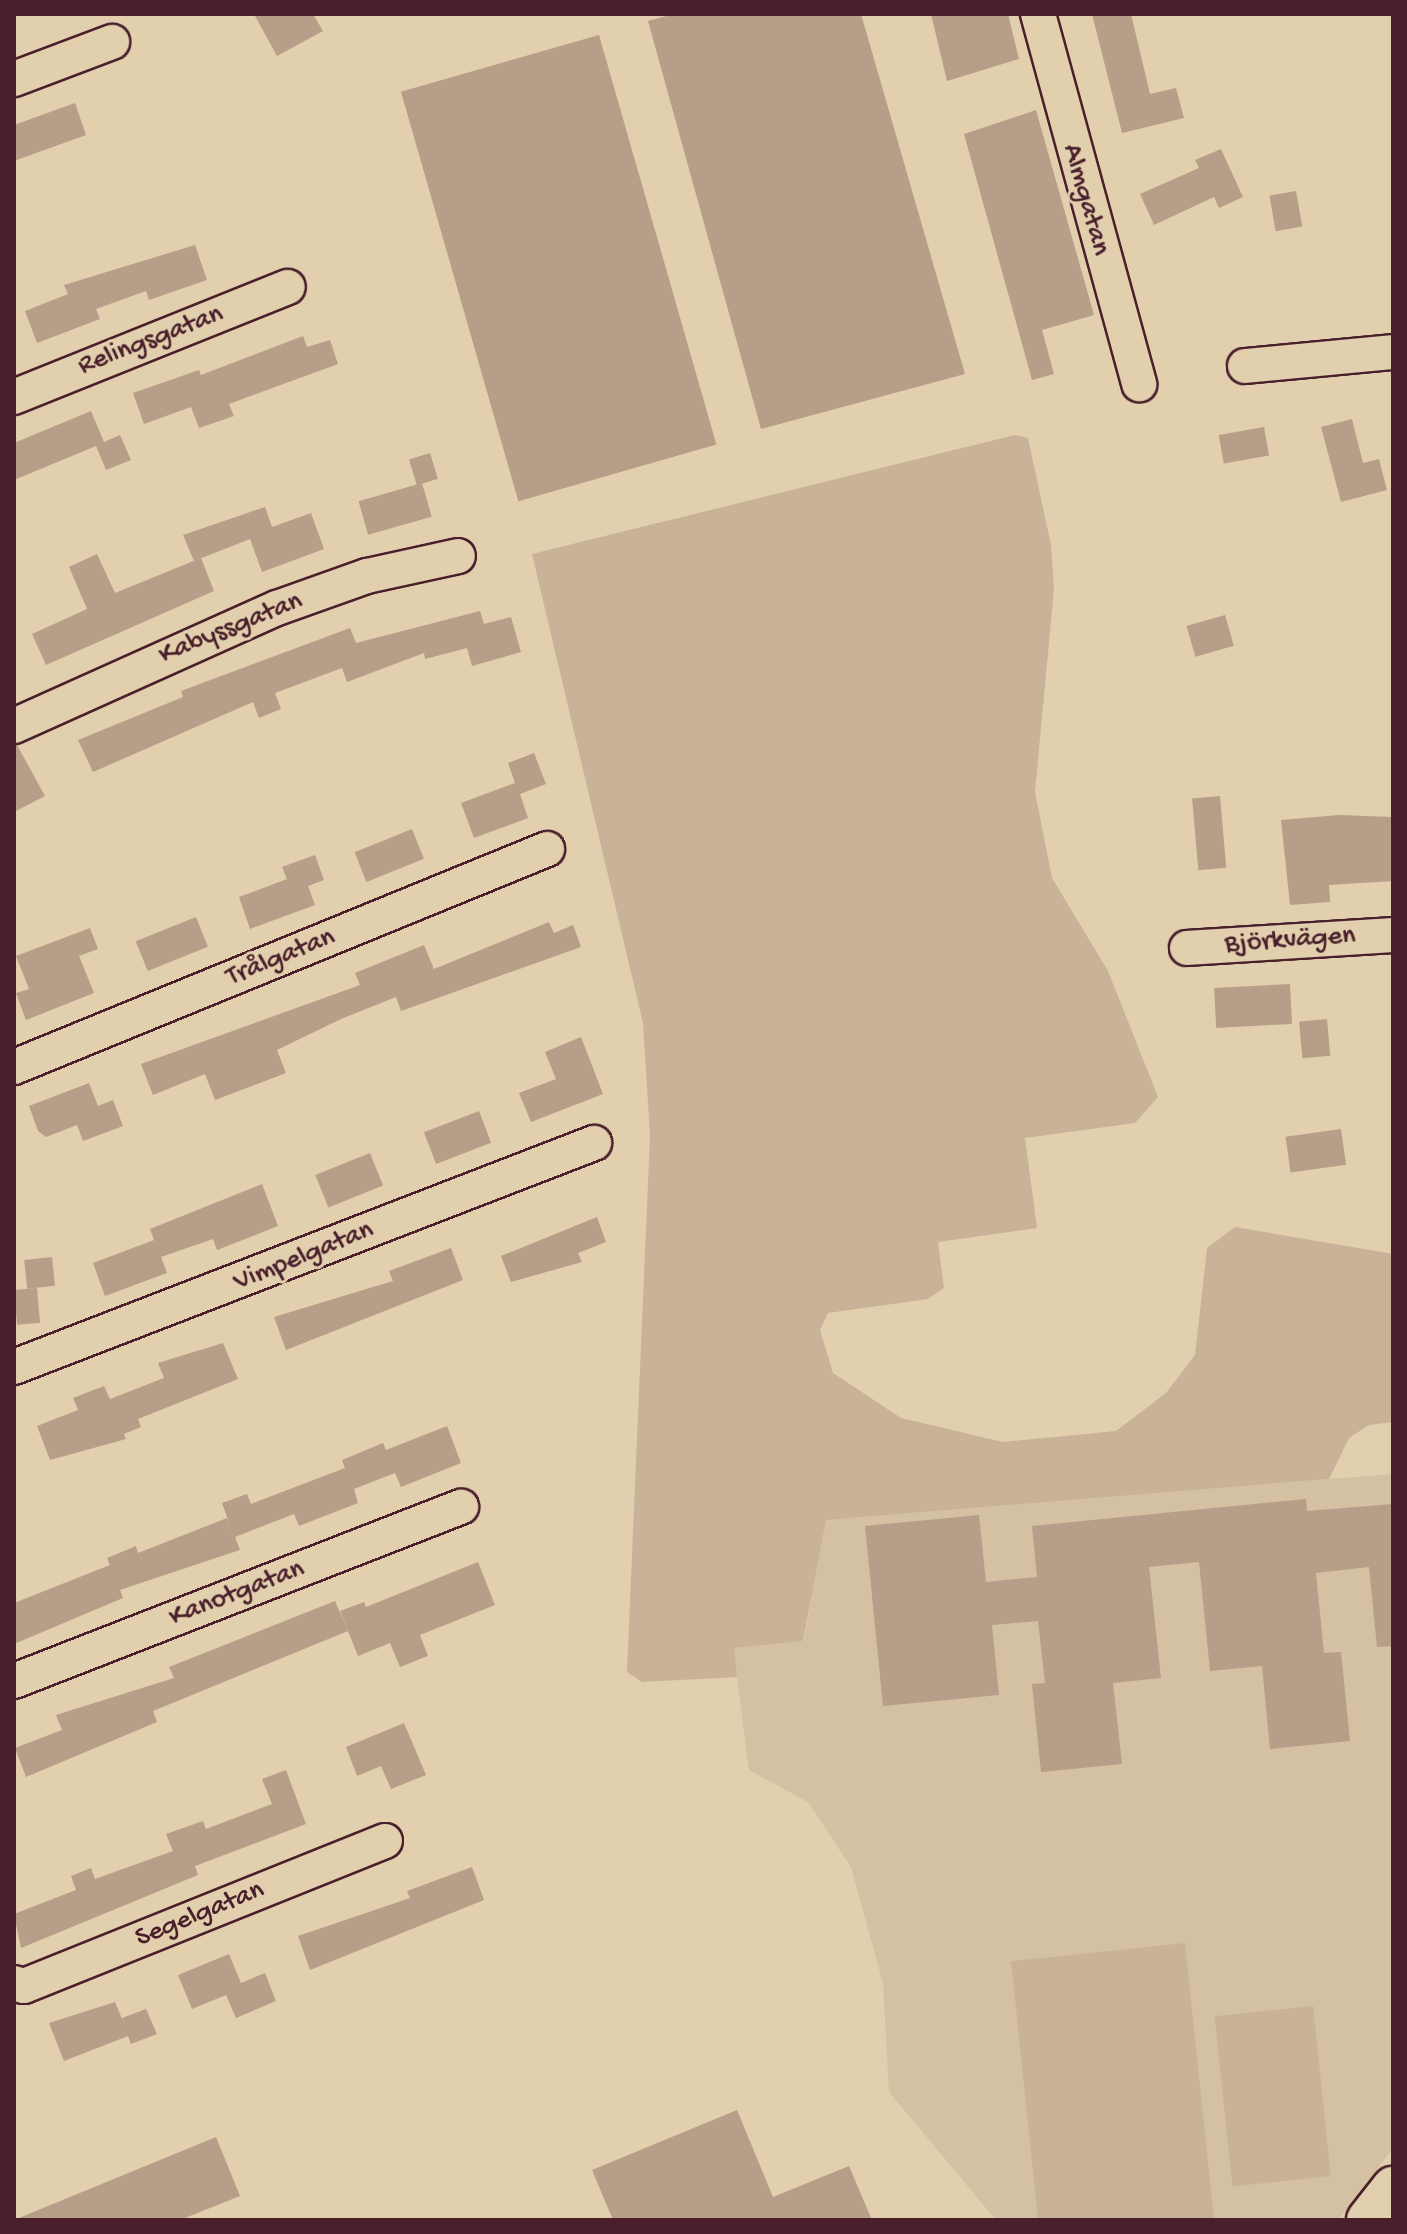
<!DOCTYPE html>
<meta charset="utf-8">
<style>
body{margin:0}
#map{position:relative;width:1407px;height:2234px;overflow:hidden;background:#e1cfad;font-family:"Gochi Hand",sans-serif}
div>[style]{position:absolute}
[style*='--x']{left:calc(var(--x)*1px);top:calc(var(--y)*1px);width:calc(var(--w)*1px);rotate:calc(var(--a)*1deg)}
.built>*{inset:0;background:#d4c0a2}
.green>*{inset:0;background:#c8b398;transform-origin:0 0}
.building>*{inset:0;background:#b79e89;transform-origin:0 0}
.roads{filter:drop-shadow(2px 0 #4a1f2b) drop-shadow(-2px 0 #4a1f2b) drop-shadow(0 2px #4a1f2b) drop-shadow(0 -2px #4a1f2b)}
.minor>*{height:34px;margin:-17px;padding:0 17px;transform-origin:17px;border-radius:17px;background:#e1cfad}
.tertiary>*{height:42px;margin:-21px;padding:0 21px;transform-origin:21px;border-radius:21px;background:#e1cfad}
span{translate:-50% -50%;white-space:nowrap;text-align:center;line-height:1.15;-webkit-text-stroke:6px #e1cfad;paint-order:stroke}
.street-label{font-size:28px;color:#4a1f2b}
.frame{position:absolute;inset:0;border:16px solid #4a1f2b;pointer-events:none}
</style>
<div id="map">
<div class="built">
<div style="clip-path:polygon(1393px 1474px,1393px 2148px,1338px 2220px,996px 2220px,889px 2092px,883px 1983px,851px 1867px,808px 1802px,749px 1770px,733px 1648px,804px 1641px,825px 1520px)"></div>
</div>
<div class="green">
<div style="clip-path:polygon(1015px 435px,1028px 438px,1051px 545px,1054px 589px,1035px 792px,1052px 878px,1108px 971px,1158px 1097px,1135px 1123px,1025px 1138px,1037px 1228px,938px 1242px,944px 1288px,928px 1299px,828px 1313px,820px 1330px,833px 1373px,901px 1418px,1003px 1442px,1116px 1431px,1166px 1393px,1195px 1355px,1207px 1248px,1235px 1227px,1393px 1254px,1393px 1422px,1369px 1425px,1349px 1438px,1329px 1479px,826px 1520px,803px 1641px,734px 1648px,737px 1677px,642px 1682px,627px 1672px,650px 1136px,643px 1023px,532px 554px)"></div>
<div style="left:1185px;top:1943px;width:278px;height:175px;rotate:84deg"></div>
<div style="left:1313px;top:2006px;width:171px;height:99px;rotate:84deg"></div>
</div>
<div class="building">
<div style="clip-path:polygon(254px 14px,313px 14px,323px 31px,277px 56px)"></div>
<div style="clip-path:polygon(674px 14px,861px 14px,965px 374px,761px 429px,648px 21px)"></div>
<div style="clip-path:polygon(931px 14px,1008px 14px,1019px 59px,947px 81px)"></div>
<div style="clip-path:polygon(1092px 14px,1131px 14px,1150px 94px,1176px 88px,1184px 118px,1122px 133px)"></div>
<div style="left:599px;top:35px;width:426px;height:206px;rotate:74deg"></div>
<div style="clip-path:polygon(75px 103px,86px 135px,14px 161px,14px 125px)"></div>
<div style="clip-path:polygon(1036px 110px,1094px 315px,1042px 330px,1054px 374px,1032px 380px,964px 134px)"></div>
<div style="clip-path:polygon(1221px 149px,1243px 197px,1219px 208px,1214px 197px,1154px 225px,1140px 194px,1199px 168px,1195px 160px)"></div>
<div style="left:1296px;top:191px;width:36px;height:27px;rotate:80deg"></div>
<div style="clip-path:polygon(195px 245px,207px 280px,149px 300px,146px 291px,96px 309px,100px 319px,37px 343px,25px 311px,68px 294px,64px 285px)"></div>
<div style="clip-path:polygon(303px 336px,307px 347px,330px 340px,338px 364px,229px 404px,234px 416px,199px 428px,191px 407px,144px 424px,133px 393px,199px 370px,201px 375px)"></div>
<div style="clip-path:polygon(91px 411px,104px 442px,120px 435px,131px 460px,106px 470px,96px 446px,14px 480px,14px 443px)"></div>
<div style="clip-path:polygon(1352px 419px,1363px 463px,1379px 459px,1387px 490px,1341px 502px,1321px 427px)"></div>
<div style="left:1264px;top:427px;width:29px;height:46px;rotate:80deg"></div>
<div style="left:430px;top:453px;width:27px;height:22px;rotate:73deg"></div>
<div style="left:422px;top:483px;width:35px;height:66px;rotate:74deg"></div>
<div style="clip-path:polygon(265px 507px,272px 527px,311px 513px,324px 549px,262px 572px,250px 539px,194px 561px,183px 535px)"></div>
<div style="clip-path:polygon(97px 554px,115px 593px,201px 558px,214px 591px,46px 665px,32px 634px,87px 609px,69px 567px)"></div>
<div style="clip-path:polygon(480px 611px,484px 624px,511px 617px,521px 652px,472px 666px,467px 648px,425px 659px,424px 653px,347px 682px,342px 668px,275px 693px,281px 709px,259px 718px,253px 702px,93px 772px,78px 740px,183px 697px,181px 691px,350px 628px,356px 643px)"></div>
<div style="left:1225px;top:615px;width:32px;height:40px;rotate:74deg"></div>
<div style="clip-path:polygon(17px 745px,45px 796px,14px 812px,14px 746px)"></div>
<div style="clip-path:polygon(534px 753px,546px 784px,520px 794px,528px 818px,474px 838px,461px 803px,515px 783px,508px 763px)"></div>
<div style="left:1220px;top:796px;width:72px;height:28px;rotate:85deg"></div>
<div style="clip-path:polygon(1339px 815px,1393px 817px,1393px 881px,1329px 885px,1330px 902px,1290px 905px,1281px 820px)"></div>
<div style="left:412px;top:829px;width:32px;height:62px;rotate:68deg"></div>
<div style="clip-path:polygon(315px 855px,324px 880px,308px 886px,315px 905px,250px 929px,239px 897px,287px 879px,282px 867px)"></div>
<div style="left:196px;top:917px;width:32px;height:65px;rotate:68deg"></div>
<div style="clip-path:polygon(549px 922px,554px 933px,573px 925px,581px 947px,401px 1011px,396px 997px,341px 1019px,277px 1050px,286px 1073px,215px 1100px,205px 1074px,153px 1095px,141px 1064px,360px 985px,355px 973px,424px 945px,434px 969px)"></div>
<div style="clip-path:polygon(90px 928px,98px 949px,79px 956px,94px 993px,26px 1020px,16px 993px,29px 989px,16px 956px)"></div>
<div style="left:1290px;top:984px;width:40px;height:76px;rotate:87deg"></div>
<div style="left:1327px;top:1019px;width:37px;height:28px;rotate:85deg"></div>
<div style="clip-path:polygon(581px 1037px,603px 1094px,531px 1122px,519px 1093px,556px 1079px,545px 1052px)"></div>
<div style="clip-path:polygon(89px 1083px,98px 1106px,113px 1100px,123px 1126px,83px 1141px,77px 1125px,46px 1137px,38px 1131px,29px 1106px)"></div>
<div style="left:479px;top:1111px;width:34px;height:59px;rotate:69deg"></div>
<div style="left:1341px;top:1129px;width:36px;height:56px;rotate:82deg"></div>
<div style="left:370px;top:1153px;width:35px;height:59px;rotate:68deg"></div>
<div style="clip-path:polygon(262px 1184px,278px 1226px,217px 1250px,213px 1239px,161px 1257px,156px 1243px,167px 1273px,105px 1296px,93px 1263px,154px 1240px,150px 1229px)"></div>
<div style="clip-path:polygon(597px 1217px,606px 1242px,578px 1253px,582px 1262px,511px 1282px,501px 1256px)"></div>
<div style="clip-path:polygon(451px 1248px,463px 1280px,286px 1350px,274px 1317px,393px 1281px,389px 1271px)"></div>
<div style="left:52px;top:1257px;width:29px;height:28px;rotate:84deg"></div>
<div style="left:37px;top:1288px;width:35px;height:23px;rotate:85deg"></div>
<div style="clip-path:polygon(223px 1343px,238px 1379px,138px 1419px,141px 1427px,124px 1434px,126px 1439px,50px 1460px,37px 1426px,78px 1410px,73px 1398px,104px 1386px,110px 1399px,164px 1378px,158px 1363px)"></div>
<div style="clip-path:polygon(447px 1426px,461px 1463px,401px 1487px,395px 1473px,354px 1489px,358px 1503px,299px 1526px,294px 1514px,235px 1537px,240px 1550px,120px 1590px,123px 1598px,14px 1644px,14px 1603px,110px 1565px,107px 1558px,136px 1546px,138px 1553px,227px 1518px,232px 1531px,222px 1503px,247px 1494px,251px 1504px,345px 1468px,342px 1460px,383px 1443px,386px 1450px)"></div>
<div style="clip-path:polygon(1306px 1499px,1307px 1511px,1393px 1504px,1393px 1646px,1377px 1647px,1369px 1567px,1316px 1573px,1324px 1653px,1341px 1652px,1350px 1741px,1270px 1749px,1262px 1666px,1210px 1671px,1199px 1562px,1149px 1567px,1161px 1678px,1113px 1683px,1122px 1764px,1041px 1772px,1032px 1684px,1045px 1683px,1038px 1621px,992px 1625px,999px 1695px,883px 1706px,865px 1526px,979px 1515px,986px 1582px,1037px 1577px,1032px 1526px)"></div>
<div style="clip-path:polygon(478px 1562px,495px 1605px,420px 1635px,428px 1656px,400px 1667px,390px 1643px,358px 1656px,340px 1611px,364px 1602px,366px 1607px)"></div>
<div style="clip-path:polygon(335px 1601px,348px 1631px,153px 1711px,157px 1722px,26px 1777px,15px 1748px,62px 1730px,56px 1715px,174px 1678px,169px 1667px)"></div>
<div style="clip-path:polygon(404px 1723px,426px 1775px,391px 1789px,381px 1766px,357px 1776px,346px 1747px)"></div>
<div style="clip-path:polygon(286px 1770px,306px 1824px,195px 1866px,198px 1875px,21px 1948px,14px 1914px,76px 1890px,71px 1876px,91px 1868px,95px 1879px,173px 1851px,166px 1834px,203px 1821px,206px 1829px,272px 1804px,262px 1779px)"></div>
<div style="clip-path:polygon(472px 1867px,484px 1900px,310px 1970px,298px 1936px,410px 1898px,407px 1891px)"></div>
<div style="clip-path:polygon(229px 1954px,241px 1983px,265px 1973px,276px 2001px,236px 2018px,226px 1995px,192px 2009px,178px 1975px)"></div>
<div style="clip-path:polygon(115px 2002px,125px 2026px,122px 2018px,146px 2009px,157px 2034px,131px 2044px,128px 2036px,64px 2061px,49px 2023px)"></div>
<div style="clip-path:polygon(737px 2110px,773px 2197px,849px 2166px,872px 2220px,613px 2220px,592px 2170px)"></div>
<div style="clip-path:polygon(216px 2137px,240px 2196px,180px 2220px,14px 2220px)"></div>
</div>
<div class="roads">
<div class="minor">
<div style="--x:1038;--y:14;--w:384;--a:74.7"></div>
<div style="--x:14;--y:79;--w:105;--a:-20.7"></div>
<div style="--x:1245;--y:366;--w:149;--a:-5.4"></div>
<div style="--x:14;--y:397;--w:295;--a:-21.9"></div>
<div style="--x:14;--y:726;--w:288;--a:-24.2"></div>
<div style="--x:277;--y:608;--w:96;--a:-19.6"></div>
<div style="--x:367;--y:576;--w:93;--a:-12.4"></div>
<div style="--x:1187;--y:948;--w:206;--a:-3.6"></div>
<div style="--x:14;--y:1067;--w:576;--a:-22.24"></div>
<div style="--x:14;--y:1367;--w:622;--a:-21.12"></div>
<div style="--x:14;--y:1681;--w:480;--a:-21.3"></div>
<div style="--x:14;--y:1983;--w:10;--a:17"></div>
<div style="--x:24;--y:1986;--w:389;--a:-21.9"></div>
</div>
<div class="tertiary">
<div style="--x:1368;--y:2220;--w:41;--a:-52"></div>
</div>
</div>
<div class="street-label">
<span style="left:1085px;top:200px;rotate:74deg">Almgatan</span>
<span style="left:151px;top:341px;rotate:-21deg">Relingsgatan</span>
<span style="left:231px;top:629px;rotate:-22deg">Kabyssgatan</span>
<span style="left:1290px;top:941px;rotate:-4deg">Björkvägen</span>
<span style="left:281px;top:958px;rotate:-22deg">Trålgatan</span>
<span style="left:304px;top:1257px;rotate:-22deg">Vimpelgatan</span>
<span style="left:237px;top:1594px;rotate:-21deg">Kanotgatan</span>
<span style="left:200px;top:1915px;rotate:-22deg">Segelgatan</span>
</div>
<div class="frame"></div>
</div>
